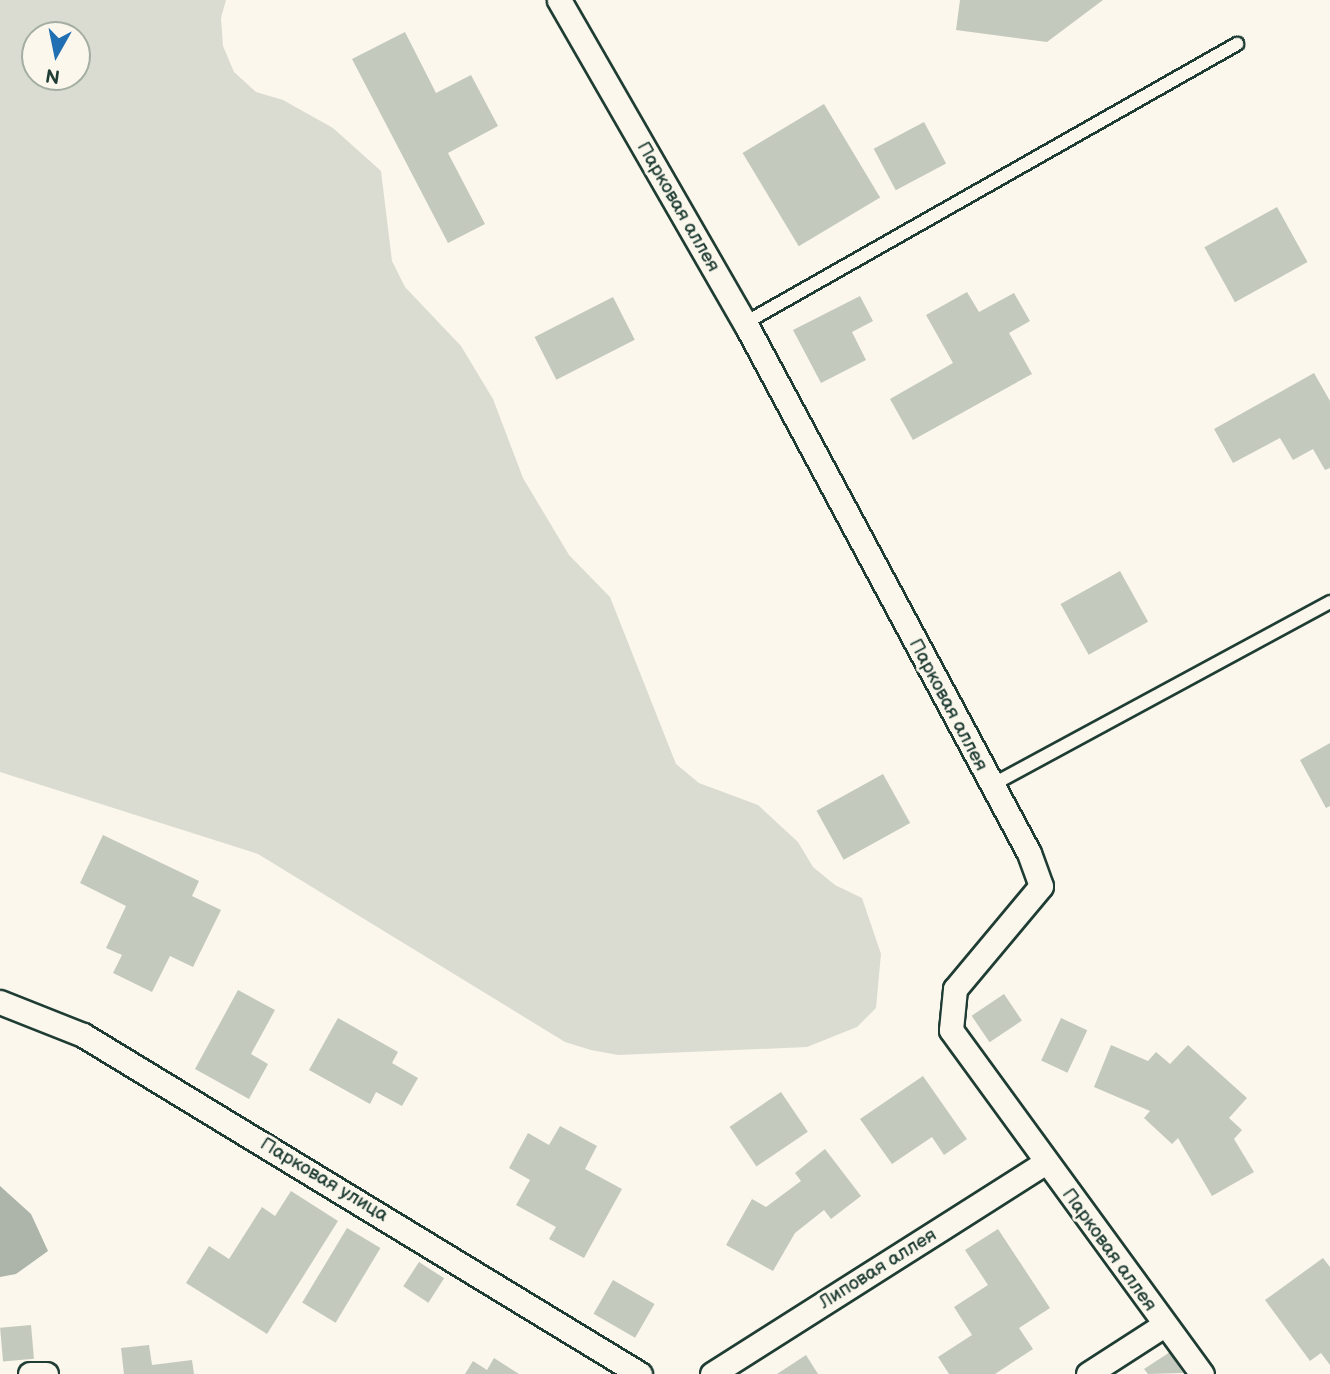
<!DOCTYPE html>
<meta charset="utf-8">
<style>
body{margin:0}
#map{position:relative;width:1330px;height:1374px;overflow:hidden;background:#fbf7ec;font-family:"Balsamiq Sans",sans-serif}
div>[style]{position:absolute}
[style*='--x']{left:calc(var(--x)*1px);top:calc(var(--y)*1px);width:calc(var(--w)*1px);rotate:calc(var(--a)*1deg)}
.green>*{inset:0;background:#dbdcd1}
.water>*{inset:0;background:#adb4aa}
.building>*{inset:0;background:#c4c9be;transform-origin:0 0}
.roads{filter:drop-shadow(2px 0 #1f3d34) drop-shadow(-2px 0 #1f3d34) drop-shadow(0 2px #1f3d34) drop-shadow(0 -2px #1f3d34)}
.lane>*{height:12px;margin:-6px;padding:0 6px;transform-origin:6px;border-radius:6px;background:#fbf7ec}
.street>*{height:23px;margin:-11.5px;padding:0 11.5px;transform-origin:11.5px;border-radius:11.5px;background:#fbf7ec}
span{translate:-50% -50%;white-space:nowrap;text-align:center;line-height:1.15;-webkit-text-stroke:6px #fbf7ec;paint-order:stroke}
.street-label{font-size:19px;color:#1f3d34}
.north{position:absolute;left:21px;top:21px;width:70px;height:70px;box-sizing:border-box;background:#fbf7ec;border:2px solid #a3ada2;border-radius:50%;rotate:189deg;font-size:19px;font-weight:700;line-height:28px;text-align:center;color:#1f3d34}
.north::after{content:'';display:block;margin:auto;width:24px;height:32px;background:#1f6fb2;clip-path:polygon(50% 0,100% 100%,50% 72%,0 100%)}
</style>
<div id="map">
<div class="green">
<div style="clip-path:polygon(evenodd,0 0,226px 0,221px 18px,223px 46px,234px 72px,256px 92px,283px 100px,333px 128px,381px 171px,392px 261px,405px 287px,461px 346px,493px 399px,523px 478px,569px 555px,610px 597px,676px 764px,699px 783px,758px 805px,798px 842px,813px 867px,835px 885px,862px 898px,881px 954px,876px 1008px,857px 1027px,807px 1047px,618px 1055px,591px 1050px,565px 1042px,258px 854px,0 772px,0 0,35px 35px,77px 35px,77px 77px,35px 77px,35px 35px)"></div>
</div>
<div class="water">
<div style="clip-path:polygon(0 1186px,31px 1214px,48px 1251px,16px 1274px,0 1277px)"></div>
</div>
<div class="building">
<div style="clip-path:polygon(960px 0,1103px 0,1047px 42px,956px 30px)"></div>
<div style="clip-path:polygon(405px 32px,436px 93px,471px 75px,498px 126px,448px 153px,485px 224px,448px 243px,352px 59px)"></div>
<div style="left:824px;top:104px;width:109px;height:95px;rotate:59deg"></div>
<div style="left:924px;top:122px;width:47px;height:57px;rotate:62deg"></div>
<div style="left:1277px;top:207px;width:63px;height:83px;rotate:61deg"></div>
<div style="clip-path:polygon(967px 292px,979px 312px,1014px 293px,1030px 321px,1009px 333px,1032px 374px,913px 440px,890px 399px,953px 363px,926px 315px)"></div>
<div style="clip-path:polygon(860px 296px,873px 321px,852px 332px,866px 360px,821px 383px,793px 330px)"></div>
<div style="left:613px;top:297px;width:48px;height:88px;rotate:63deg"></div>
<div style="clip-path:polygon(1314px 373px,1330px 401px,1330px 468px,1325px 470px,1313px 449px,1293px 460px,1280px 438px,1233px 463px,1214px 429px)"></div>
<div style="left:1120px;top:571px;width:58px;height:68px;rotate:61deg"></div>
<div style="clip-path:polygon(1330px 743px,1330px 806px,1326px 808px,1300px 760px)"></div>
<div style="left:883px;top:774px;width:56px;height:76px;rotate:61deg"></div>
<div style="clip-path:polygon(103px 835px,199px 881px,192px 896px,221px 910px,193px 967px,170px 956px,152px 992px,113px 973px,122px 955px,106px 948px,126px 906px,80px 883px)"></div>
<div style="clip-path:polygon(238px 990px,275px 1010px,251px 1054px,268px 1064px,249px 1099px,195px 1069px)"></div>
<div style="left:1004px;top:994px;width:32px;height:39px;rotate:56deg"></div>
<div style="clip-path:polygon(338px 1018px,398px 1052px,392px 1063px,418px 1078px,402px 1106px,376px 1092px,370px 1104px,309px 1070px)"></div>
<div style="left:1061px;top:1018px;width:29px;height:47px;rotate:25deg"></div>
<div style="clip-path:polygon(1111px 1045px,1148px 1061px,1156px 1052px,1170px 1064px,1188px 1045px,1247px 1098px,1229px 1118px,1242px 1130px,1234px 1139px,1254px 1172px,1212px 1196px,1178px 1138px,1172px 1144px,1144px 1118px,1150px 1111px,1094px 1087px)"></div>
<div style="clip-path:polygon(923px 1076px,967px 1139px,944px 1155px,932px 1137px,892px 1164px,860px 1119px)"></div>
<div style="left:781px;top:1092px;width:48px;height:62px;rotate:56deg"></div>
<div style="clip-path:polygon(560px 1126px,597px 1146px,585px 1169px,622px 1189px,584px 1258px,549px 1239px,556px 1227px,516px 1205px,530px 1180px,509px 1168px,528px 1133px,549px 1145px)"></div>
<div style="clip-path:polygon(825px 1149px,861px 1196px,831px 1219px,824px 1210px,795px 1233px,773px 1271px,726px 1245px,752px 1199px,766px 1207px,801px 1181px,795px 1173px)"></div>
<div style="clip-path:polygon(291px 1191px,338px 1221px,267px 1334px,186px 1283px,209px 1246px,229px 1259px,262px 1207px,275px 1216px)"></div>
<div style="left:347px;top:1228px;width:39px;height:87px;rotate:31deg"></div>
<div style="clip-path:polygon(998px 1229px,1050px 1308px,1019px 1328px,1033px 1349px,995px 1374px,949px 1374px,938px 1357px,972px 1335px,954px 1307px,988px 1285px,965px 1250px)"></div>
<div style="clip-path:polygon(1323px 1258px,1330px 1267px,1330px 1365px,1321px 1353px,1310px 1361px,1265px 1300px)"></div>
<div style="left:419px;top:1262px;width:30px;height:29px;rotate:33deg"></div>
<div style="left:613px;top:1280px;width:48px;height:39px;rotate:30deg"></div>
<div style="left:31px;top:1325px;width:34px;height:31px;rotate:85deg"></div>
<div style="clip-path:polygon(149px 1345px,152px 1365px,192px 1360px,194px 1374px,124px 1374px,121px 1348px)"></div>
<div style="clip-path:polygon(1170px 1352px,1183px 1373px,1148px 1374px,1144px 1369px)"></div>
<div style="clip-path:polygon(806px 1355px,818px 1374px,777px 1374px)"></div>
<div style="clip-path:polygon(494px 1358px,519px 1374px,465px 1374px,473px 1361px,487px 1370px)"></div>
</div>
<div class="roads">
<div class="lane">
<div style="--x:745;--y:323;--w:566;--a:-29.56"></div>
<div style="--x:990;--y:786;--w:387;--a:-28.4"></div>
</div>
<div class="street">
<div style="--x:559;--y:0;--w:373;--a:60.1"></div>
<div style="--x:745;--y:323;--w:601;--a:61.82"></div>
<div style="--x:1029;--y:853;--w:35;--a:70"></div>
<div style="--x:1041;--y:886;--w:134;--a:129.9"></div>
<div style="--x:955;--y:989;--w:41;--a:95.6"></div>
<div style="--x:951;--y:1030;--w:426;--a:53.9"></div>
<div style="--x:0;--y:1002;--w:89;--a:21.7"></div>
<div style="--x:83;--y:1035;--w:652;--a:31.33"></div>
<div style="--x:30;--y:1374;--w:16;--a:0"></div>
<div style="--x:712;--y:1374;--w:394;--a:-32.4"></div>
<div style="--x:1088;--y:1374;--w:90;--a:-32.8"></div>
</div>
</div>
<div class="street-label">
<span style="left:678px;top:207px;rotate:60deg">Парковая аллея</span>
<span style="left:948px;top:705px;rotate:62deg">Парковая аллея</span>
<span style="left:324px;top:1180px;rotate:31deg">Парковая улица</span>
<span style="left:1109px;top:1250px;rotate:54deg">Парковая аллея</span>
<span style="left:878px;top:1269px;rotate:-32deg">Липовая аллея</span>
</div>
<div class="north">N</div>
</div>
